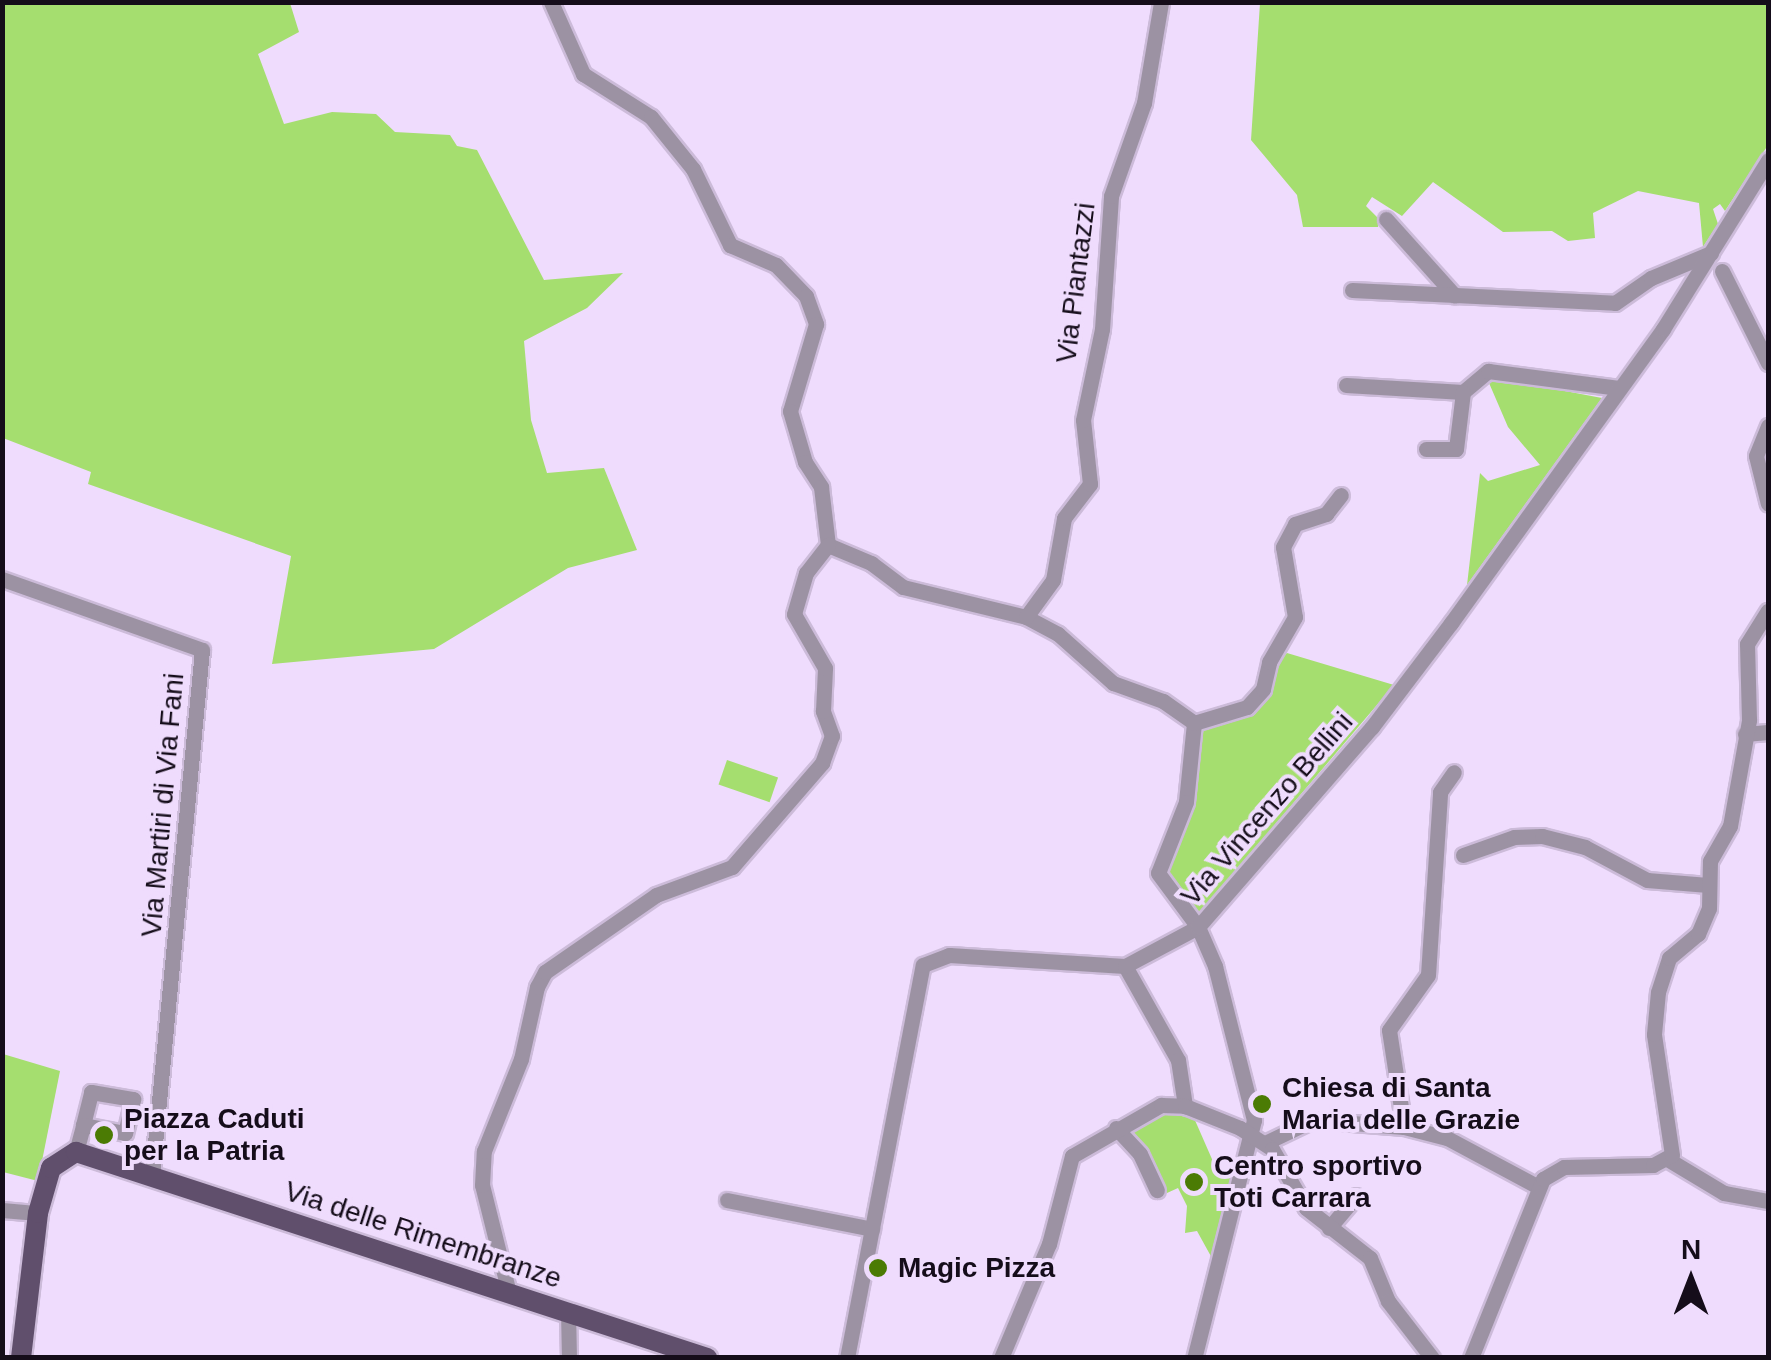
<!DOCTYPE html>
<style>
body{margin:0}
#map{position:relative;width:1771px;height:1360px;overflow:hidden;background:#efdcfd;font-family:Arial,sans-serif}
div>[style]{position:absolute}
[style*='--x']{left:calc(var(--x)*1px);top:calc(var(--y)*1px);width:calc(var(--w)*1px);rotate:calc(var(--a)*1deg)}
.green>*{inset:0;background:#a5de6f;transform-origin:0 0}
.roads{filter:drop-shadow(2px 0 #ccbbd9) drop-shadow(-2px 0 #ccbbd9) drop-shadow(0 2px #ccbbd9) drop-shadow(0 -2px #ccbbd9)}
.minor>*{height:15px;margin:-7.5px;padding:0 7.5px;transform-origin:7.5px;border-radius:7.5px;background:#9c92a3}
.major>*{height:20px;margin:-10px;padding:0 10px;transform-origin:10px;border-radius:10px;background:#604f6c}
.dots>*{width:28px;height:28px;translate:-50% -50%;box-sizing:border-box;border:5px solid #efdcfd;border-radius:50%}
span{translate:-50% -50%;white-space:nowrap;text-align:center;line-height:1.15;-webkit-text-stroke:8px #efdcfd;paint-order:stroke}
.street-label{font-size:28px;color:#150d1a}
.poi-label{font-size:28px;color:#150d1a;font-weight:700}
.left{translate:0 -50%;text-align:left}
.frame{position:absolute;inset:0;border:5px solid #150d1a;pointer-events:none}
.north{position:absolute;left:1641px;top:1230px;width:100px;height:100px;-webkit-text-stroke:8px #efdcfd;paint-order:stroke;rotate:0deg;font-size:28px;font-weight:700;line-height:40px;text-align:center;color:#150d1a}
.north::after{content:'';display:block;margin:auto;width:35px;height:45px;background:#150d1a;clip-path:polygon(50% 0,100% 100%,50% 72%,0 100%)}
</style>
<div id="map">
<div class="green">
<div style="clip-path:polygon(2px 3px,290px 3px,299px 32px,258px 54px,284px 124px,332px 112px,376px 114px,395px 132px,450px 135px,457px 146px,477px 150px,544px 280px,623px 273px,587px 308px,524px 341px,531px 420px,547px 473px,604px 468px,637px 550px,568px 568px,434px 649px,272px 664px,291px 556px,88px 484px,91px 472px,3px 438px)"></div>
<div style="clip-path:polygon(1260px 3px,1768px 3px,1768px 145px,1725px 211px,1720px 204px,1713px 209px,1718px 224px,1703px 247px,1699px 203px,1638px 191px,1593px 213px,1595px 238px,1568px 241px,1552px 231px,1503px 232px,1433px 182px,1402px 216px,1372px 197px,1366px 206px,1379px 219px,1378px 227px,1303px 227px,1297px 195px,1251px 140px)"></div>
<div style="clip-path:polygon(1486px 376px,1602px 398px,1467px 585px,1480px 473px,1488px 481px,1540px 465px,1508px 427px)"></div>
<div style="clip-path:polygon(1287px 653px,1394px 685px,1198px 915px,1166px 875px,1165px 859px,1200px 728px,1253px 707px,1275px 661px)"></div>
<div style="left:727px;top:760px;width:54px;height:26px;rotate:19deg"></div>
<div style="clip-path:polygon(3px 1054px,60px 1071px,38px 1181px,3px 1172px)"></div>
<div style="clip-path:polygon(1157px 1112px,1194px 1118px,1215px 1166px,1233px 1171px,1213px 1260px,1197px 1231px,1185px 1233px,1187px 1206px,1178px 1188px,1167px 1193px,1125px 1132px)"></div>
</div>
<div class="roads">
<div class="minor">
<div style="--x:551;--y:2;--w:79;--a:66"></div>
<div style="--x:583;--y:74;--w:80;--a:32.3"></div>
<div style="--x:651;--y:117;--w:67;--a:51.1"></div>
<div style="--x:693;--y:169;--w:85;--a:64"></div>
<div style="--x:730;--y:245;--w:50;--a:23.5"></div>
<div style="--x:776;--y:265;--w:43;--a:45.9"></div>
<div style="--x:806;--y:296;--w:30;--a:70"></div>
<div style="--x:816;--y:324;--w:91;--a:106.6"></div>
<div style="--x:790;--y:411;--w:53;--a:73.6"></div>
<div style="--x:805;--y:462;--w:30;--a:57"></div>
<div style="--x:821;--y:487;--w:58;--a:83.1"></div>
<div style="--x:828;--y:545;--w:47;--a:22.7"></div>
<div style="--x:871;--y:563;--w:40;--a:37"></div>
<div style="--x:903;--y:587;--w:127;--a:13.7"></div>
<div style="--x:1026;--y:617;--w:36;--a:28"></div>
<div style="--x:1058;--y:634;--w:74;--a:41.7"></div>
<div style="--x:1113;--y:683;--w:53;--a:19.8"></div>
<div style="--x:1163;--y:701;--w:38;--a:35"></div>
<div style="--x:1194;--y:723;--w:79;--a:95.8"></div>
<div style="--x:1186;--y:802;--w:76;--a:111.5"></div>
<div style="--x:1158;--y:873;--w:67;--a:53.5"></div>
<div style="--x:1198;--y:927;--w:43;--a:66.4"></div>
<div style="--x:1215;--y:966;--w:159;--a:75.8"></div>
<div style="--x:1254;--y:1120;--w:245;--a:104.1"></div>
<div style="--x:1386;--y:219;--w:103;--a:48.1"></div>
<div style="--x:1722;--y:271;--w:103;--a:63.4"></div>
<div style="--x:1352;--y:290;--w:263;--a:2.8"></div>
<div style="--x:1615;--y:303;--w:44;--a:-34.8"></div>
<div style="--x:1651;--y:278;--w:65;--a:-22.6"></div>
<div style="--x:1346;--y:385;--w:117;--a:3.4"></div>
<div style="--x:1463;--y:392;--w:33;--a:-40"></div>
<div style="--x:1488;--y:371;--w:132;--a:7.4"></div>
<div style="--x:1768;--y:426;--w:32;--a:112"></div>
<div style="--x:1756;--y:456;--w:49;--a:76"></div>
<div style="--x:1426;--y:449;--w:30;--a:0"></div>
<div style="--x:1456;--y:449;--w:57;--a:-83"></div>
<div style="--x:2;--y:579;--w:212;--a:19.5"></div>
<div style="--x:202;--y:650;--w:527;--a:95.44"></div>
<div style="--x:1026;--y:617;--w:46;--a:-53.9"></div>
<div style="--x:1053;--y:580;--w:63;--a:-79.9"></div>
<div style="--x:1064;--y:518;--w:43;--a:-52.6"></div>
<div style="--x:1090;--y:484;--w:64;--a:-96.2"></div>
<div style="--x:1083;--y:420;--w:93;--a:-78.2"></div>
<div style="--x:1102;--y:329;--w:133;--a:-86.1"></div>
<div style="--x:1111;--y:196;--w:99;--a:-70.5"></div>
<div style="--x:1144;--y:103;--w:102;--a:-80.4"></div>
<div style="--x:1194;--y:723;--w:55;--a:-16.8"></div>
<div style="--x:1247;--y:707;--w:24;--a:-48"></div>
<div style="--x:1263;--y:689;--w:28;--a:-77"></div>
<div style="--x:1269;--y:662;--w:52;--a:-60"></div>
<div style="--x:1295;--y:617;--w:71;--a:-99.7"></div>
<div style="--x:1283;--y:547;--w:26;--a:-62"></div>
<div style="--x:1295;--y:524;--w:33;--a:-18"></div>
<div style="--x:1326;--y:514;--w:24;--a:-52"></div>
<div style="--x:1745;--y:734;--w:23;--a:-5"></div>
<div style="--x:1463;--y:855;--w:54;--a:-19.4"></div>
<div style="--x:1514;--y:837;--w:28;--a:-2"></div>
<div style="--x:1542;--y:836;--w:44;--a:14.3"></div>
<div style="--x:1585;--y:847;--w:70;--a:28"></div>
<div style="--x:1647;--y:880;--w:61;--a:4.7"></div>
<div style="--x:1125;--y:966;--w:108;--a:60.6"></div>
<div style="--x:1178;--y:1060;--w:47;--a:81.3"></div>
<div style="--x:1404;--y:1127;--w:98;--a:-98.8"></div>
<div style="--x:1389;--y:1030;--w:67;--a:-54.7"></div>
<div style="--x:1428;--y:975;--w:183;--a:-86.2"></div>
<div style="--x:1440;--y:792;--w:24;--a:-55"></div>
<div style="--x:1116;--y:1128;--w:35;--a:47"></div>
<div style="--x:1140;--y:1154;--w:40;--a:65"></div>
<div style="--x:1265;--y:1143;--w:53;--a:-25.6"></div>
<div style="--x:1313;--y:1120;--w:91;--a:4.4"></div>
<div style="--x:1404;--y:1127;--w:44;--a:14.3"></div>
<div style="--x:1447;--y:1138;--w:102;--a:28.1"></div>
<div style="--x:76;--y:1152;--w:28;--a:-75"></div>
<div style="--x:83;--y:1125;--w:34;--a:-76"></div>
<div style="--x:91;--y:1092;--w:43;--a:9.5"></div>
<div style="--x:133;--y:1099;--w:35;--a:103"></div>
<div style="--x:125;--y:1133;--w:43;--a:-169.2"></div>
<div style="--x:1669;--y:1160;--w:64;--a:31"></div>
<div style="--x:1724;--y:1193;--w:45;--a:10.3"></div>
<div style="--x:727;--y:1200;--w:148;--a:11.3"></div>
<div style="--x:2;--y:1210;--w:36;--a:5"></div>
<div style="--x:1329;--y:1228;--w:42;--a:-49.8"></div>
<div style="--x:509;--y:1293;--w:111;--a:-104"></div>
<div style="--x:482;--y:1185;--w:34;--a:-87"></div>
<div style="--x:484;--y:1151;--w:99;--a:-68.1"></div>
<div style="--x:521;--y:1059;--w:74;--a:-77.5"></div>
<div style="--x:537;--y:987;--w:17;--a:-62"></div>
<div style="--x:545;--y:972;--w:135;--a:-34.7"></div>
<div style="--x:656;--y:895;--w:81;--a:-20.2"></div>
<div style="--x:732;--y:867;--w:138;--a:-49.1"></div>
<div style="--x:822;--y:763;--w:29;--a:-70"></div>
<div style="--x:832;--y:736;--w:27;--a:-110"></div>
<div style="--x:823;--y:711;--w:43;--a:-87.3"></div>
<div style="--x:825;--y:668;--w:62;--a:-119.9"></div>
<div style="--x:794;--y:614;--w:43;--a:-73.7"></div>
<div style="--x:806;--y:573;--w:36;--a:-52"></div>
<div style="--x:568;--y:1311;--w:47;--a:88.8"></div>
<div style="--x:847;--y:1358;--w:400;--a:-79.1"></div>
<div style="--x:923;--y:965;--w:28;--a:-21"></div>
<div style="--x:949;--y:955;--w:176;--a:3.6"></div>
<div style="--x:1125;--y:966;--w:83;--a:-28.1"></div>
<div style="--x:1198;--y:927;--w:265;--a:-49"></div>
<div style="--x:1372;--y:727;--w:131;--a:-52.8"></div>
<div style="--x:1451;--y:623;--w:362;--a:-54.2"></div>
<div style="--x:1663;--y:329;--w:199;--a:-58.1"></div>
<div style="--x:1001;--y:1358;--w:124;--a:-67.2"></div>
<div style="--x:1049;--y:1244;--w:91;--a:-75.4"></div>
<div style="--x:1072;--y:1156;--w:103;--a:-29.8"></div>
<div style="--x:1161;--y:1105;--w:24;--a:2"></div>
<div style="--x:1185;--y:1106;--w:59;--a:21.8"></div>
<div style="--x:1240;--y:1128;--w:38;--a:33"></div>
<div style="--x:1272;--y:1149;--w:68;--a:60"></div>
<div style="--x:1306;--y:1208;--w:81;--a:38"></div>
<div style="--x:1370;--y:1258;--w:47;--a:67.3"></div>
<div style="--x:1388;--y:1301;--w:72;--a:52.3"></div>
<div style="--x:1471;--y:1358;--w:193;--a:-68.1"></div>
<div style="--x:1543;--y:1179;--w:24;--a:-30"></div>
<div style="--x:1564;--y:1167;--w:89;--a:-1.3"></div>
<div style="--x:1653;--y:1165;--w:21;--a:-28"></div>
<div style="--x:1672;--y:1155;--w:122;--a:-98.5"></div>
<div style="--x:1654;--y:1034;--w:42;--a:-84.6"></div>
<div style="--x:1658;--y:992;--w:36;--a:-72"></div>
<div style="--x:1669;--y:958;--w:38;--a:-40"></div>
<div style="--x:1698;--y:934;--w:28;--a:-67"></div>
<div style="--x:1709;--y:908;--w:47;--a:-88.8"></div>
<div style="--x:1710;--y:861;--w:40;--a:-60.3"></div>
<div style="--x:1730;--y:826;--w:108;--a:-79.8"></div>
<div style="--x:1749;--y:720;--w:76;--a:-91.5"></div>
<div style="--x:1747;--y:644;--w:39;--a:-58"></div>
</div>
<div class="major">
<div style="--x:21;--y:1358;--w:146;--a:-83.3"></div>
<div style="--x:38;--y:1213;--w:47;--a:-73.9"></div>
<div style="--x:51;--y:1168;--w:30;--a:-33"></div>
<div style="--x:76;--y:1152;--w:664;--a:18.08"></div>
</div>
</div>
<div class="dots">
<div style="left:1262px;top:1104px;background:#4b7b04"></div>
<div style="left:104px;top:1135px;background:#4b7b04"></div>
<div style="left:1194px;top:1182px;background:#4b7b04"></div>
<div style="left:878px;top:1268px;background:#4b7b04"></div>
</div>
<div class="street-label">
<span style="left:1076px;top:283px;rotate:-83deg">Via Piantazzi</span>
<span style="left:163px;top:805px;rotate:-85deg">Via Martiri di Via Fani</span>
<span style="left:1267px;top:809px;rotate:-49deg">Via Vincenzo Bellini</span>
<span style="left:423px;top:1235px;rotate:18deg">Via delle Rimembranze</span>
</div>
<div class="poi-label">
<span class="left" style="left:1282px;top:1104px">Chiesa di Santa<br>Maria delle Grazie</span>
<span class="left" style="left:124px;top:1135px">Piazza Caduti<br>per la Patria</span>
<span class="left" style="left:1214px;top:1182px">Centro sportivo<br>Toti Carrara</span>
<span class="left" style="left:898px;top:1268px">Magic Pizza</span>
</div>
<div class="frame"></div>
<div class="north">N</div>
</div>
